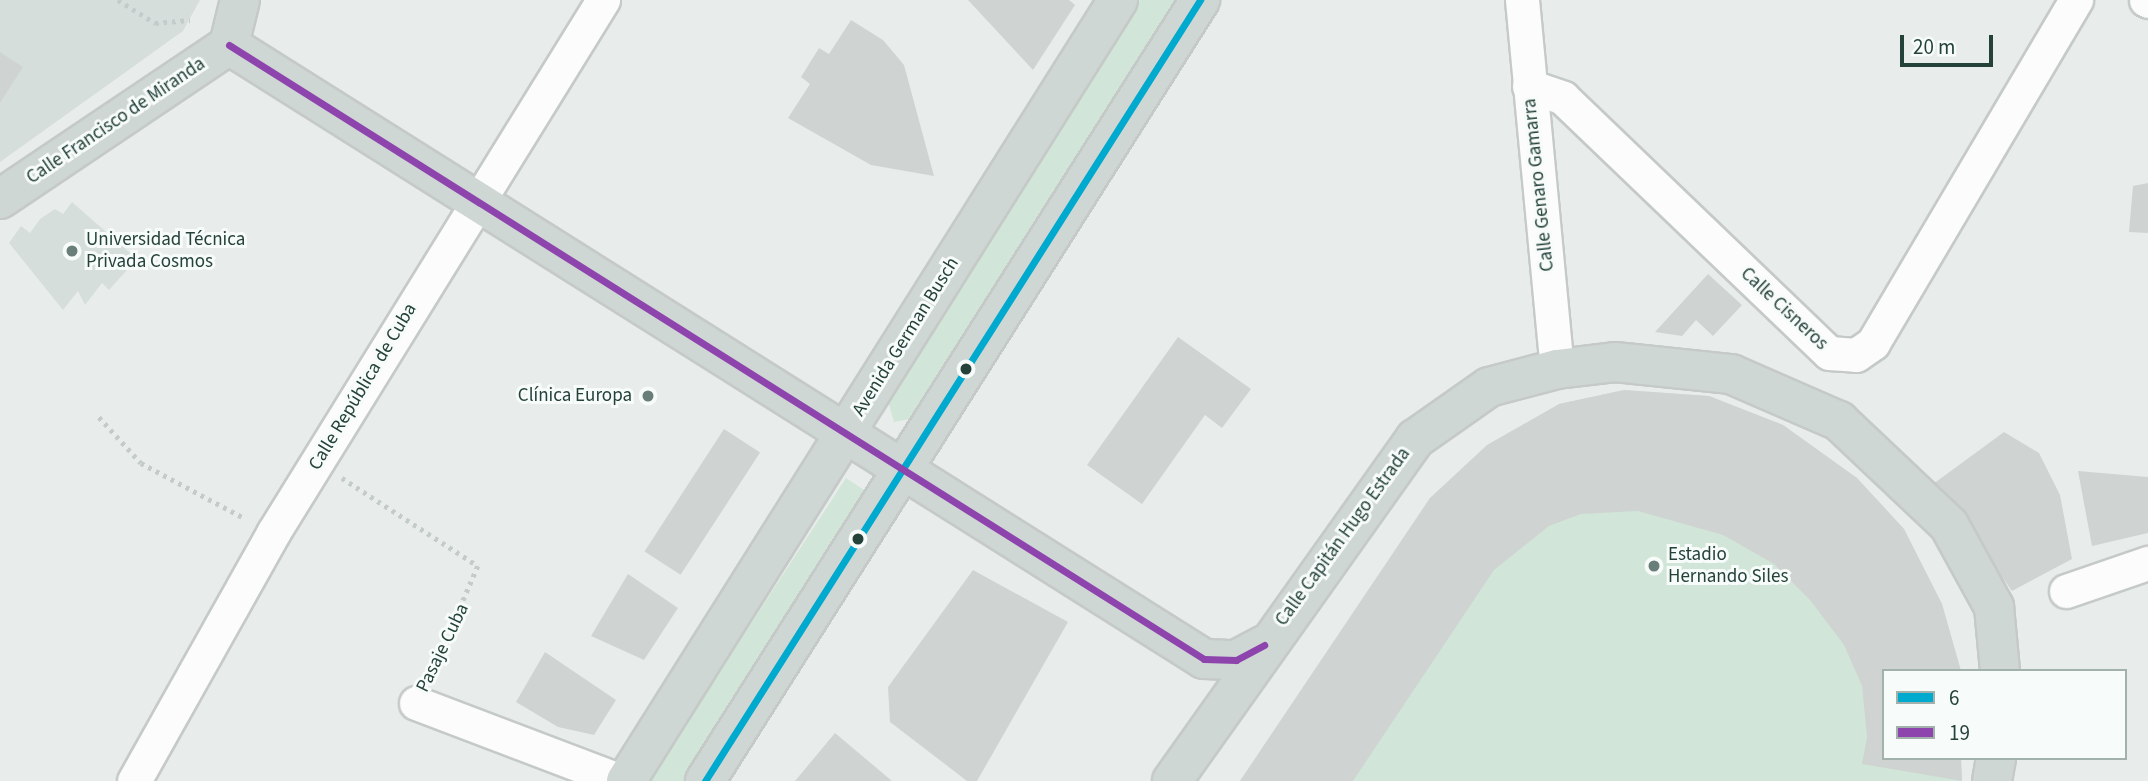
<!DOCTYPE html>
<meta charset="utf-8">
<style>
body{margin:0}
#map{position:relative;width:2148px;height:781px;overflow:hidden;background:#e8edeb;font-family:"Source Sans 3",sans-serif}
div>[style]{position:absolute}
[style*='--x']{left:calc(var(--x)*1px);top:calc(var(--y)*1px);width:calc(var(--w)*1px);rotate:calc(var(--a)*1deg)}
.built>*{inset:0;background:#d6dedb}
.green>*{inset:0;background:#d1e6d8}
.building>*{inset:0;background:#cfd4d2;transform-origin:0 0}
.path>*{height:4.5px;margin-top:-2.25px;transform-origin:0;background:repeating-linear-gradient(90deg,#c3ccca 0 3.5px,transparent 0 8.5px)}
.roads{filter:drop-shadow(2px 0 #c5cac8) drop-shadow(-2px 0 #c5cac8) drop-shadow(0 2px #c5cac8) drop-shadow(0 -2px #c5cac8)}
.minor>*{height:33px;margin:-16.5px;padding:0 16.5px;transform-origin:16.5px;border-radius:16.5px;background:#fcfcfc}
.major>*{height:38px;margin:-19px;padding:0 19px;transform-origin:19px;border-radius:19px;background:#cfd7d5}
.bus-1>*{height:7px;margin:-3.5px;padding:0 3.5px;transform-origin:3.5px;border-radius:3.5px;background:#00a9ce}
.bus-2>*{height:7px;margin:-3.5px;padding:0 3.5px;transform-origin:3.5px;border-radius:3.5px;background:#8e44ad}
.dots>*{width:19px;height:19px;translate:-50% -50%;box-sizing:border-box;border:4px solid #f7fbf9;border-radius:50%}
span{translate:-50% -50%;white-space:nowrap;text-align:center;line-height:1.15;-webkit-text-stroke:6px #f7fbf9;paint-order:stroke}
.street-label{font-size:19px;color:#24423a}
.poi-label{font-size:19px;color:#24423a}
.left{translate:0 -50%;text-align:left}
.right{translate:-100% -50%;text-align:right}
.legend{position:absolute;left:1882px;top:669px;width:245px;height:91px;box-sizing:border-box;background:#f7fbf9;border:2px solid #a3b1ad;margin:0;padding:9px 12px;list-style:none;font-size:21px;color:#24423a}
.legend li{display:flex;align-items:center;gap:14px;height:35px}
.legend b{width:35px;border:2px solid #a3b1ad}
.scale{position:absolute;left:1900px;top:35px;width:93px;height:32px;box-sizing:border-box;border:4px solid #24423a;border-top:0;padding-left:9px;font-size:21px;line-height:24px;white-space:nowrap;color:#24423a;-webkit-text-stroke:5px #f7fbf9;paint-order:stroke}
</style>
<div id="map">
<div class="built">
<div style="clip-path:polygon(0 0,200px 0,183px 31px,0 162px)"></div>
<div style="clip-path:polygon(72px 202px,137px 259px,109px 290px,102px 283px,85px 305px,78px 291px,63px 310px,9px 243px,21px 226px,30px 233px,40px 219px,55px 209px,63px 214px)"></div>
</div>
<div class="green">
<div style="clip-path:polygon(1140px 0,1178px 0,914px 418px,894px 422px,888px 401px)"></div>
<div style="clip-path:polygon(1624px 390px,1709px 396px,1783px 425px,1857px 478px,1904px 529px,1942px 604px,1961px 671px,1884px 671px,1884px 758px,1961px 758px,1962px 781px,1240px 781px,1430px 498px,1559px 404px)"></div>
<div style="clip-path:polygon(846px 478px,864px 490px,862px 501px,685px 781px,648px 781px)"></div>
</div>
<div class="building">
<div style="clip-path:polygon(968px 0,1069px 0,1075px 5px,1033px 70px)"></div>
<div style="clip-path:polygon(851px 20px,883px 40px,904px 65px,934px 176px,871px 165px,788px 118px,810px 84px,801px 77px,819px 48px,829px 54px)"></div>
<div style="clip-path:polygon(0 52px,23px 67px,0 103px)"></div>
<div style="clip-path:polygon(2148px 183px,2148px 233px,2129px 232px,2133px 186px)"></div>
<div style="clip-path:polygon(1708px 274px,1742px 305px,1713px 336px,1696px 320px,1682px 336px,1655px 332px)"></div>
<div style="clip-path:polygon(1178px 337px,1251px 389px,1222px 428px,1205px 415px,1142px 504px,1087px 465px)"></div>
<div style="clip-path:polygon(1624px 390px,1709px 396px,1783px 425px,1857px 478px,1904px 529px,1942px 604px,1961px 671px,1884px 671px,1884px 758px,1961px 758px,1962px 781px,1862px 764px,1867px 737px,1862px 686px,1844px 645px,1810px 600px,1774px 564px,1723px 535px,1638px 511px,1581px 514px,1549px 526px,1494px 570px,1353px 781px,1240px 781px,1430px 498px,1487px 445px,1559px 404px)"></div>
<div style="left:724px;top:429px;width:43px;height:146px;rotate:33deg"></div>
<div style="clip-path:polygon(2004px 432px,2039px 453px,2060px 495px,2072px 559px,2012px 591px,1959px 515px,1929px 487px)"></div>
<div style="clip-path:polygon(2078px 471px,2148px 477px,2148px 533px,2092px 546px)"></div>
<div style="clip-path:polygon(973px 570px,1068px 622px,977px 781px,967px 781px,890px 722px,888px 687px)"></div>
<div style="clip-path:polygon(628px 574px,678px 608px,644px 660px,591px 636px)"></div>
<div style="clip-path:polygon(545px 652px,616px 700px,594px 735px,558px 727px,516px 702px)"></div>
<div style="clip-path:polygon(835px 733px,892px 781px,795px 781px)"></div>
</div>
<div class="path">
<div style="--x:118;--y:0;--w:44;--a:31.9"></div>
<div style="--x:155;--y:23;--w:35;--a:-5"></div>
<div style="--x:99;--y:417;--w:62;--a:47.6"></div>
<div style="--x:141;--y:463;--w:117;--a:28.1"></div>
<div style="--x:342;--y:478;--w:162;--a:32.9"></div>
<div style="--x:478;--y:566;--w:119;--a:113.3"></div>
</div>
<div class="roads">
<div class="minor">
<div style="--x:1522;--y:0;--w:371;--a:84.6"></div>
<div style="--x:2146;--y:0;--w:2;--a:27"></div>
<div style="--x:1529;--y:86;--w:36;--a:19"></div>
<div style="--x:1563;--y:98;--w:368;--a:43.8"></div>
<div style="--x:1829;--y:353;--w:27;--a:4"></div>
<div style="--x:1856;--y:355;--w:21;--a:-35"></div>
<div style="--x:1873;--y:343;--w:399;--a:-59.4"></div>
<div style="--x:2066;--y:591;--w:87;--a:-18.9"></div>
<div style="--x:416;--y:703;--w:219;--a:20.8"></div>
<div style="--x:134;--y:781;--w:284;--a:-60.7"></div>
<div style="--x:273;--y:533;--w:627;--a:-58.24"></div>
</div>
<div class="major">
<div style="--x:229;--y:45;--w:1152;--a:32.2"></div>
<div style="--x:1204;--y:659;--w:32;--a:2"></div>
<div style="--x:1236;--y:660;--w:32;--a:-28"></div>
<div style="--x:0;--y:199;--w:276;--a:-33.9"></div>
<div style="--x:229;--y:45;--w:46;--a:-76.3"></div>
<div style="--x:626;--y:781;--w:923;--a:-57.79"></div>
<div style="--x:705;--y:781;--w:925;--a:-57.63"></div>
<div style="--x:1172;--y:781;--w:420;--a:-54.6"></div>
<div style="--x:1415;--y:439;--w:90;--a:-35.1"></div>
<div style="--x:1489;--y:387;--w:70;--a:-14.8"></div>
<div style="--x:1557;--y:369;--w:58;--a:-6.9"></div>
<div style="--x:1615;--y:362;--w:117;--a:5.9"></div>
<div style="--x:1731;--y:374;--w:118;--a:23.5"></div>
<div style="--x:1839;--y:421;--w:151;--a:43.4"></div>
<div style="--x:1949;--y:525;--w:94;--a:61.2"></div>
<div style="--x:1994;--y:607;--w:64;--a:84.6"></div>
<div style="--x:1992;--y:781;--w:23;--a:-80"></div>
</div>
</div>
<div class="bus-1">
<div style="--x:705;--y:781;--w:925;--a:-57.63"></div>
</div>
<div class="bus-2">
<div style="--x:229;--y:45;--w:1152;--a:32.2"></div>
<div style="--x:1204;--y:659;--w:32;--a:2"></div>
<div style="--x:1236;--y:660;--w:32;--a:-28"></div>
</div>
<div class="dots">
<div style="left:72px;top:251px;background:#697e78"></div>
<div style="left:966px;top:369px;background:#24423a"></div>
<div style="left:648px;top:396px;background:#697e78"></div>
<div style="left:858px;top:539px;background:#24423a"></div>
<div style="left:1654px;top:566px;background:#697e78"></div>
</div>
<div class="street-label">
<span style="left:116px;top:121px;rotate:-34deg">Calle Francisco de Miranda</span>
<span style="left:1539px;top:185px;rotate:-96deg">Calle Genaro Gamarra</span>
<span style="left:1784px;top:309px;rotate:43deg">Calle Cisneros</span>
<span style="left:906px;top:337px;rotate:-58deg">Avenida German Busch</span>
<span style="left:363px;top:387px;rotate:-59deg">Calle República de Cuba</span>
<span style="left:1343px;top:537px;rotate:-54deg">Calle Capitán Hugo Estrada</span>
<span style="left:443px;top:648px;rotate:-64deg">Pasaje Cuba</span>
</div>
<div class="poi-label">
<span class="left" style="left:86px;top:251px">Universidad Técnica<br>Privada Cosmos</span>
<span class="right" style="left:632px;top:396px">Clínica Europa</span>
<span class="left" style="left:1668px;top:566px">Estadio<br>Hernando Siles</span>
</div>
<ul class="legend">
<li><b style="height:9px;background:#00a9ce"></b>6</li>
<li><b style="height:9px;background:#8e44ad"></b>19</li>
</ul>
<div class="scale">20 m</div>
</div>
